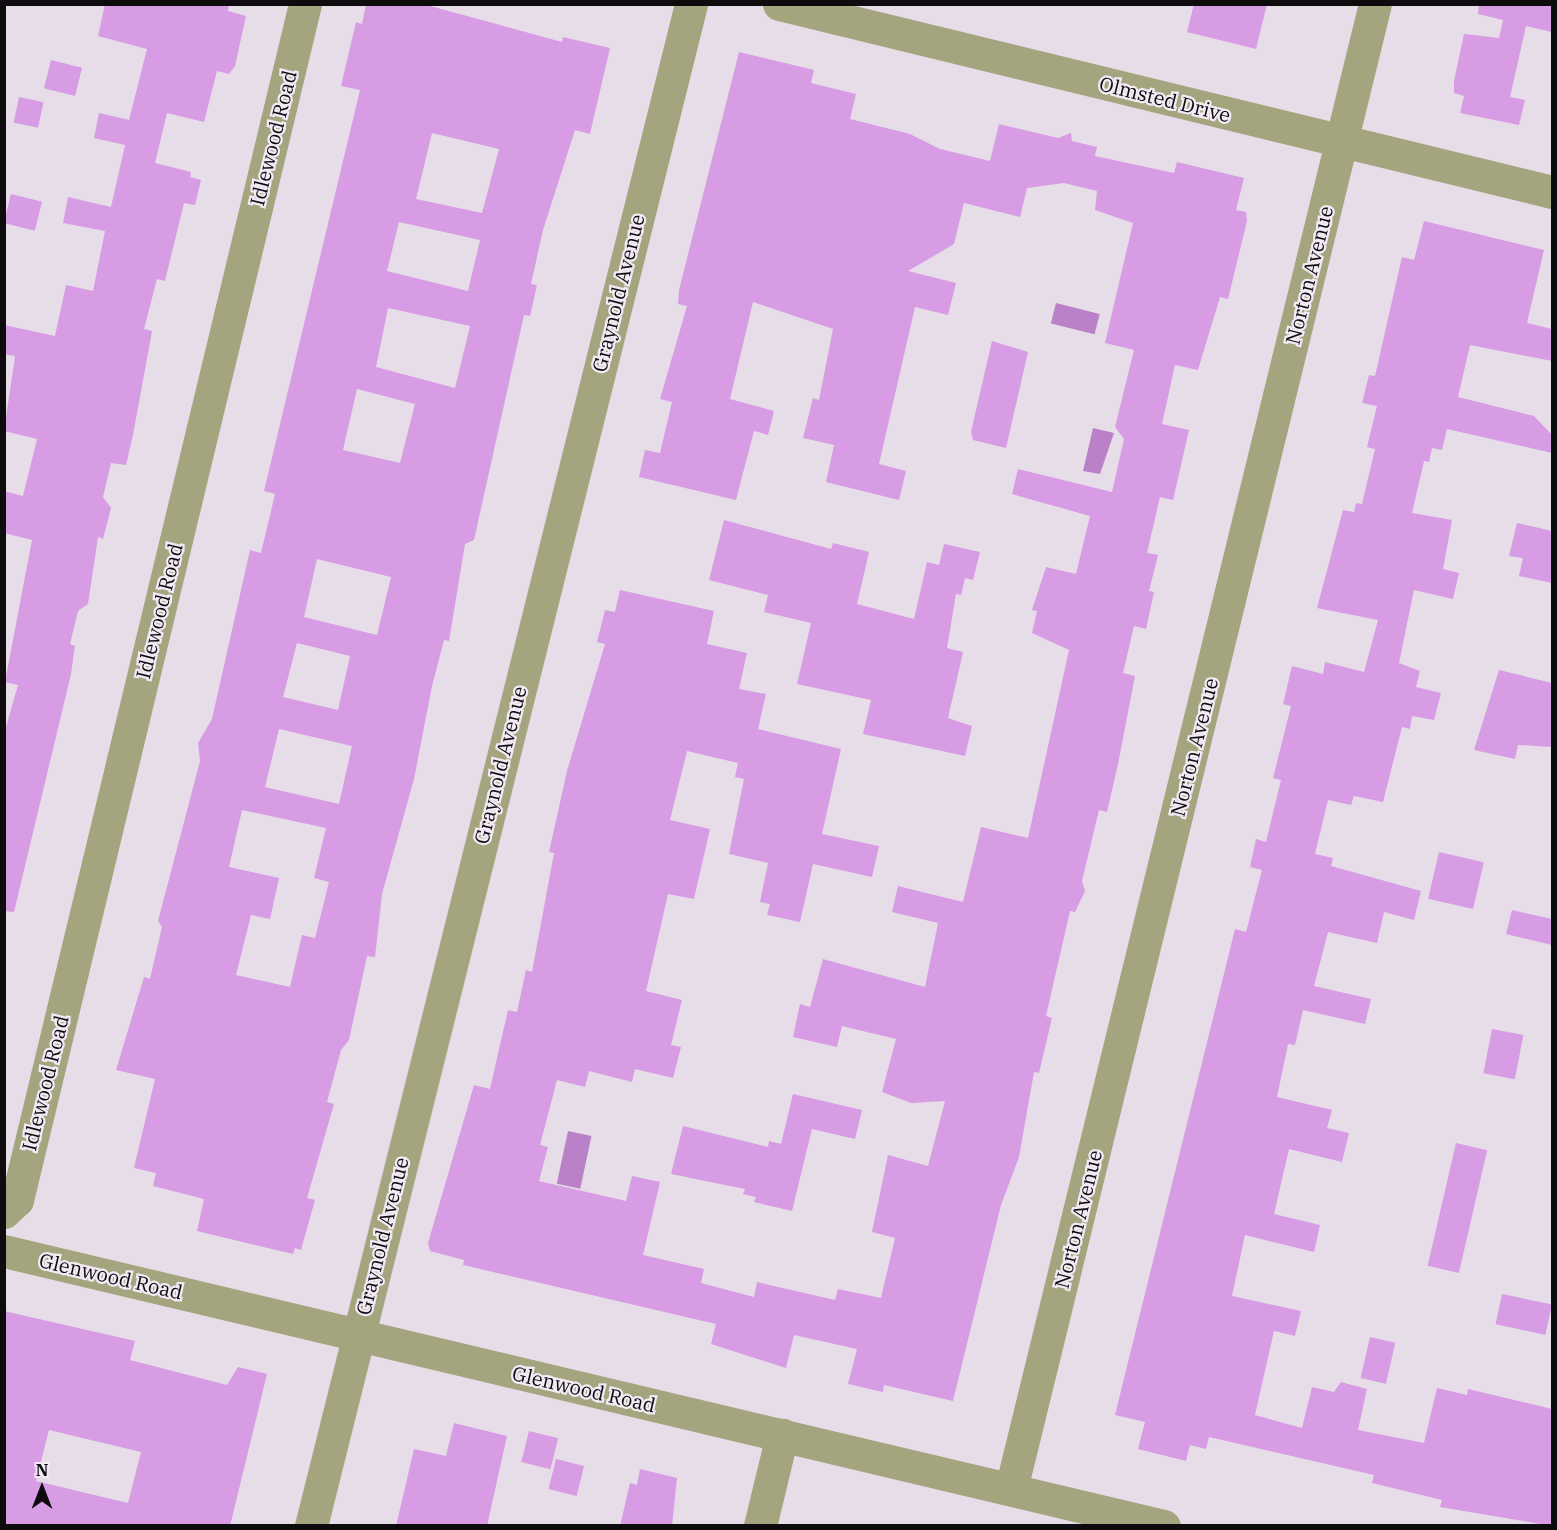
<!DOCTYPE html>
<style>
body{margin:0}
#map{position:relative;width:1557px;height:1530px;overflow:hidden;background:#e6dde8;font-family:"IBM Plex Serif",serif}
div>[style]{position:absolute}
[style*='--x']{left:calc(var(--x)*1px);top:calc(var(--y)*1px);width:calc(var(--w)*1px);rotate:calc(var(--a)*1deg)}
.water>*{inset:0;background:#bb81c8;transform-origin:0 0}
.building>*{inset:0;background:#d79ce4;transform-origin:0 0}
.minor>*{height:33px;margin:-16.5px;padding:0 16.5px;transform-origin:16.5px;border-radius:16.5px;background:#a4a57e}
span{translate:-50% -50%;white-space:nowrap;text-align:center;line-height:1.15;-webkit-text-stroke:4.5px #f3eaf5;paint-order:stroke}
.street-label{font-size:20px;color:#0d0b0e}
.frame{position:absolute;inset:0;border:6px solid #0d0b0e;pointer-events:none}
.north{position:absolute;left:12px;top:1458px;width:60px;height:60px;-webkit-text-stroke:4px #f3eaf5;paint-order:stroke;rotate:0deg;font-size:16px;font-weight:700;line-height:24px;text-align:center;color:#0d0b0e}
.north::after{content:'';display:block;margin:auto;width:21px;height:27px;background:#0d0b0e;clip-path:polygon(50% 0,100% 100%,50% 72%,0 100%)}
</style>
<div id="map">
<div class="water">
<div style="left:1056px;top:303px;width:45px;height:21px;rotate:14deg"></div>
<div style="clip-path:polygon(1093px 428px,1114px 433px,1100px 474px,1083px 471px)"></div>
<div style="left:568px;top:1131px;width:24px;height:54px;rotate:12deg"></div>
</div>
<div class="building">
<div style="clip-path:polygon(105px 4px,229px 4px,228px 11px,246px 16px,235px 66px,229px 74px,217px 71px,204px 122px,167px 113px,155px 163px,191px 172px,190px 177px,201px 180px,195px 205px,184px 203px,165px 281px,157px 279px,144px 329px,152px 331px,133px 435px,126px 465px,111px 463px,103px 497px,111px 508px,103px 539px,98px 537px,88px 604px,78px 611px,70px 644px,75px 646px,71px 674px,14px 912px,4px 911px,4px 734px,18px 685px,5px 682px,32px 540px,4px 533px,4px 491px,23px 496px,37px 439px,4px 431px,15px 356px,4px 354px,4px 325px,55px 336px,66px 285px,93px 291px,105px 231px,63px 223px,68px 197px,111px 207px,125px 145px,94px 138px,99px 113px,129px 120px,147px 49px,98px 36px)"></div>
<div style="clip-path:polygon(evenodd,366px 4px,423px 4px,562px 42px,563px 37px,610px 48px,590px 134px,575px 130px,543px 230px,531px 284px,537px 285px,530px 316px,524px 315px,474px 540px,465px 544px,449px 641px,444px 640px,432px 686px,414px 779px,382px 894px,375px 957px,367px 956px,349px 1040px,341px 1050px,327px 1102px,334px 1104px,307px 1198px,315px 1200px,301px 1250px,295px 1248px,293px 1254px,197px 1231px,204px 1199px,153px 1186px,156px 1173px,134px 1168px,155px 1079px,116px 1070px,144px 977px,150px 979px,162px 927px,158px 921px,200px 761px,198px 743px,212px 719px,250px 550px,261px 553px,275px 494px,264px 491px,360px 90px,341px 86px,356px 22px,362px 24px,366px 4px,432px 133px,499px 149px,482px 213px,416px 199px,432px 133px,366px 4px,399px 222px,480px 240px,468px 291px,387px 271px,399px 222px,366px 4px,388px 308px,470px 326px,455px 388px,376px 367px,388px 308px,366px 4px,357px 389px,415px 404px,400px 463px,343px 450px,357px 389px,366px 4px,317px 559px,391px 577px,377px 635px,304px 617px,317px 559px,366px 4px,297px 643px,350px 656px,338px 710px,283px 697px,297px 643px,366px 4px,279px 729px,352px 746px,339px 804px,265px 787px,279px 729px,366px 4px,242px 810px,326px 828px,314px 878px,329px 882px,315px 938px,302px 935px,290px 987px,236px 975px,251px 915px,270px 919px,279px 878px,229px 867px,242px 810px)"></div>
<div style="clip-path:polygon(1194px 4px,1267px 4px,1256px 49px,1187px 32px)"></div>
<div style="clip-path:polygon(1479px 4px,1552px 4px,1552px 32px,1526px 26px,1510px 97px,1525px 100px,1519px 125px,1460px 113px,1464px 96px,1454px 93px,1454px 81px,1464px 34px,1499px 38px,1503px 20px,1478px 14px)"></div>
<div style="clip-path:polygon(739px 52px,814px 70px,811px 83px,856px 94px,850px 119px,910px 134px,940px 149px,990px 161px,999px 124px,1058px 138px,1071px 133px,1072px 141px,1097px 147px,1095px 156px,1174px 173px,1177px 162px,1244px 178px,1236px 210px,1246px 212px,1247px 221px,1228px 299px,1220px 297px,1198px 370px,1175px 365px,1162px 424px,1189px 430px,1173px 500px,1160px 497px,1147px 553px,1158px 555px,1149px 591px,1154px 592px,1146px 629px,1134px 626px,1123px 673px,1135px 676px,1118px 764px,1107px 812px,1099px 810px,1082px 881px,1085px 891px,1075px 912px,1070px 911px,1046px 1016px,1052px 1018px,1039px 1073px,1034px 1072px,1019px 1157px,1001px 1205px,953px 1401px,884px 1385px,883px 1392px,848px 1384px,857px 1349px,794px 1335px,786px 1368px,711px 1344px,716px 1324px,463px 1265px,464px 1260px,430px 1251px,428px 1243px,474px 1085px,490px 1089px,508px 1010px,517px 1012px,526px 970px,532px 972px,554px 853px,549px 852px,567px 771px,605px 644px,597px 642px,605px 610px,615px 612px,620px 590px,714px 611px,707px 644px,747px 653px,739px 689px,766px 694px,758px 729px,841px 749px,822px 834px,879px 846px,872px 877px,813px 864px,800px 922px,767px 915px,770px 904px,760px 902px,768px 863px,729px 854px,744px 779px,735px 777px,738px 763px,687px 751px,670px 820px,710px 829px,694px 899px,668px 894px,646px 991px,682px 1000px,671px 1045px,681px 1047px,673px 1078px,635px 1069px,632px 1082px,589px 1071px,585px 1087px,557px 1080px,540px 1145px,548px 1147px,539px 1181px,626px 1201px,632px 1176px,660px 1182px,643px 1255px,704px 1269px,701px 1283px,754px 1297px,757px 1282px,835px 1300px,838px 1289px,881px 1298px,895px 1238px,872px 1232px,888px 1155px,928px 1166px,945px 1101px,911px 1103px,882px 1092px,896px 1039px,842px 1026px,837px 1047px,793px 1037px,800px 1004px,810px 1007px,823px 959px,925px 987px,938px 923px,892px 912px,898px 886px,963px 902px,981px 827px,1028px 838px,1069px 650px,1032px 633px,1037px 611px,1032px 610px,1046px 567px,1076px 574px,1090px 516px,1012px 494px,1018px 469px,1112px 492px,1124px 439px,1115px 427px,1134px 350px,1105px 343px,1133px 223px,1095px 210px,1097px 191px,1064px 183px,1027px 188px,1020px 217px,964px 203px,954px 244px,908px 271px,956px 283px,948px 315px,915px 307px,879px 464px,906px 471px,899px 500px,826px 482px,834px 445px,803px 438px,813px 398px,819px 400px,833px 329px,753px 302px,730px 399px,774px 411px,768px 435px,754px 431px,736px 500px,639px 477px,645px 450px,660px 453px,672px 402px,660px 399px,687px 306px,678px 304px,679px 290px)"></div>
<div style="left:51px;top:60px;width:32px;height:29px;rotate:14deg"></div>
<div style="left:19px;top:97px;width:25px;height:26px;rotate:12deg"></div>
<div style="left:11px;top:194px;width:32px;height:30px;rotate:14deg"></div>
<div style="clip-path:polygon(1424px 221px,1544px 250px,1527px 323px,1552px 329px,1552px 361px,1470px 345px,1458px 397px,1534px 416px,1552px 435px,1552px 453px,1447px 429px,1442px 450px,1432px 448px,1429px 462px,1424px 461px,1412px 513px,1452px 520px,1443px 569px,1459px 573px,1453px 599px,1414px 590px,1399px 663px,1420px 671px,1416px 687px,1441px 693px,1434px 720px,1412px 716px,1410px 729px,1402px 727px,1383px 802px,1354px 796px,1351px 805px,1328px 800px,1315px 854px,1333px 858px,1331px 866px,1421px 891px,1414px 920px,1384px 912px,1377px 943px,1328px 932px,1314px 986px,1371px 999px,1365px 1024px,1303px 1010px,1295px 1045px,1288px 1044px,1277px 1097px,1332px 1110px,1327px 1128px,1349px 1133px,1342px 1162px,1289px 1149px,1274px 1214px,1320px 1225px,1314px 1252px,1245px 1235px,1232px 1296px,1301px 1311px,1295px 1336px,1274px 1331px,1255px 1415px,1302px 1428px,1312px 1387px,1334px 1392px,1341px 1382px,1367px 1389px,1358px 1430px,1424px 1443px,1437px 1388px,1467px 1395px,1468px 1389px,1552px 1409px,1552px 1526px,1440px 1507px,1442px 1500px,1372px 1483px,1374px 1475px,1209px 1437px,1206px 1449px,1190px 1445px,1186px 1461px,1138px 1449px,1145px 1422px,1115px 1415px,1235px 929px,1246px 932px,1262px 870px,1250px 867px,1256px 839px,1266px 842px,1281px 780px,1273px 778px,1291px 706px,1283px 704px,1292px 666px,1323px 674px,1325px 662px,1364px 672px,1378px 620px,1317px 608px,1343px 510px,1354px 512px,1356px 503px,1362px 504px,1375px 449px,1367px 447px,1377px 406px,1362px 403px,1369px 375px,1375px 376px,1402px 257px,1414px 260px)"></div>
<div style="clip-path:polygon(992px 341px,1028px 352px,1006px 448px,973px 440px,971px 432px)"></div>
<div style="clip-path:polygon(724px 520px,831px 549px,833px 543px,869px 552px,857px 604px,914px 619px,927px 562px,939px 565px,944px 544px,980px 552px,973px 580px,965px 578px,961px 595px,956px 594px,947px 648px,963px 652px,948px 718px,972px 726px,965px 756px,863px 734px,871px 700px,797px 684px,811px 623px,764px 612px,768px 595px,709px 580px)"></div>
<div style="clip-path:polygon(1517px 523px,1552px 531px,1552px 583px,1519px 576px,1523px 558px,1509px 556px)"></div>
<div style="clip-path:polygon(1499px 670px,1552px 683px,1552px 747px,1518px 745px,1515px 759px,1474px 750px)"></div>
<div style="left:1439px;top:852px;width:46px;height:48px;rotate:13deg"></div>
<div style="clip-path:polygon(1512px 910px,1552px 919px,1552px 945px,1506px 934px)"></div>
<div style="left:1492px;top:1029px;width:32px;height:45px;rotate:11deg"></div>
<div style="clip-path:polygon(793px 1094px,862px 1110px,855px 1139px,812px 1129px,792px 1211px,754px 1202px,756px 1197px,743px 1194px,745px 1189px,671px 1174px,683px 1126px,768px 1147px,769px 1141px,781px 1144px)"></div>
<div style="left:1456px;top:1143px;width:32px;height:126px;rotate:13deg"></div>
<div style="left:1502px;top:1294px;width:51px;height:31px;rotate:12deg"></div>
<div style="clip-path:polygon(evenodd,4px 1311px,135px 1341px,130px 1360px,227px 1385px,238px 1367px,267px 1374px,230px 1526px,4px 1526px,4px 1311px,49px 1430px,141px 1452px,128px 1503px,36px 1481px,49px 1430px)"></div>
<div style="left:1370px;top:1337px;width:26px;height:42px;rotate:13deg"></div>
<div style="clip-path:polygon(454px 1423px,507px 1436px,487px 1526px,396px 1526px,414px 1449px,446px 1456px)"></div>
<div style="left:529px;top:1431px;width:30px;height:32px;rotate:14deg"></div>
<div style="left:556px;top:1459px;width:29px;height:31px;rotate:14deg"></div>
<div style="clip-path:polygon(640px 1469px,677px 1478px,672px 1526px,620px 1526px,630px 1483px,637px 1485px)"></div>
</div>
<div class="minor">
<div style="--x:779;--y:4;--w:796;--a:13.67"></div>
<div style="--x:4;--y:1212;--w:18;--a:-43"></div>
<div style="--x:17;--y:1200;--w:1230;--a:-76.46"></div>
<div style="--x:4;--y:1251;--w:1192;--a:13.34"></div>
<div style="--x:1011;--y:1489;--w:1529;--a:-76.23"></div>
<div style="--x:311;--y:1526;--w:1569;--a:-75.98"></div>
<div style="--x:760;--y:1526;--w:94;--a:-76.4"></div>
</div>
<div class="street-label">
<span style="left:1165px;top:99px;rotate:14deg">Olmsted Drive</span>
<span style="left:273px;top:138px;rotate:-76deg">Idlewood Road</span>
<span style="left:1309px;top:275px;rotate:-76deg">Norton Avenue</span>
<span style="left:618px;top:293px;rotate:-76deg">Graynold Avenue</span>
<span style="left:159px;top:611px;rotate:-76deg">Idlewood Road</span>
<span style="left:1194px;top:747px;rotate:-76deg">Norton Avenue</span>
<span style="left:500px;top:765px;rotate:-76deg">Graynold Avenue</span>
<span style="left:45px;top:1083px;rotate:-76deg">Idlewood Road</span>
<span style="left:1078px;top:1219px;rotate:-76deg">Norton Avenue</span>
<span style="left:382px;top:1236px;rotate:-76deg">Graynold Avenue</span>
<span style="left:111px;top:1276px;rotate:13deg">Glenwood Road</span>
<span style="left:584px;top:1389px;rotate:13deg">Glenwood Road</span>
</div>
<div class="frame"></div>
<div class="north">N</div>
</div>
